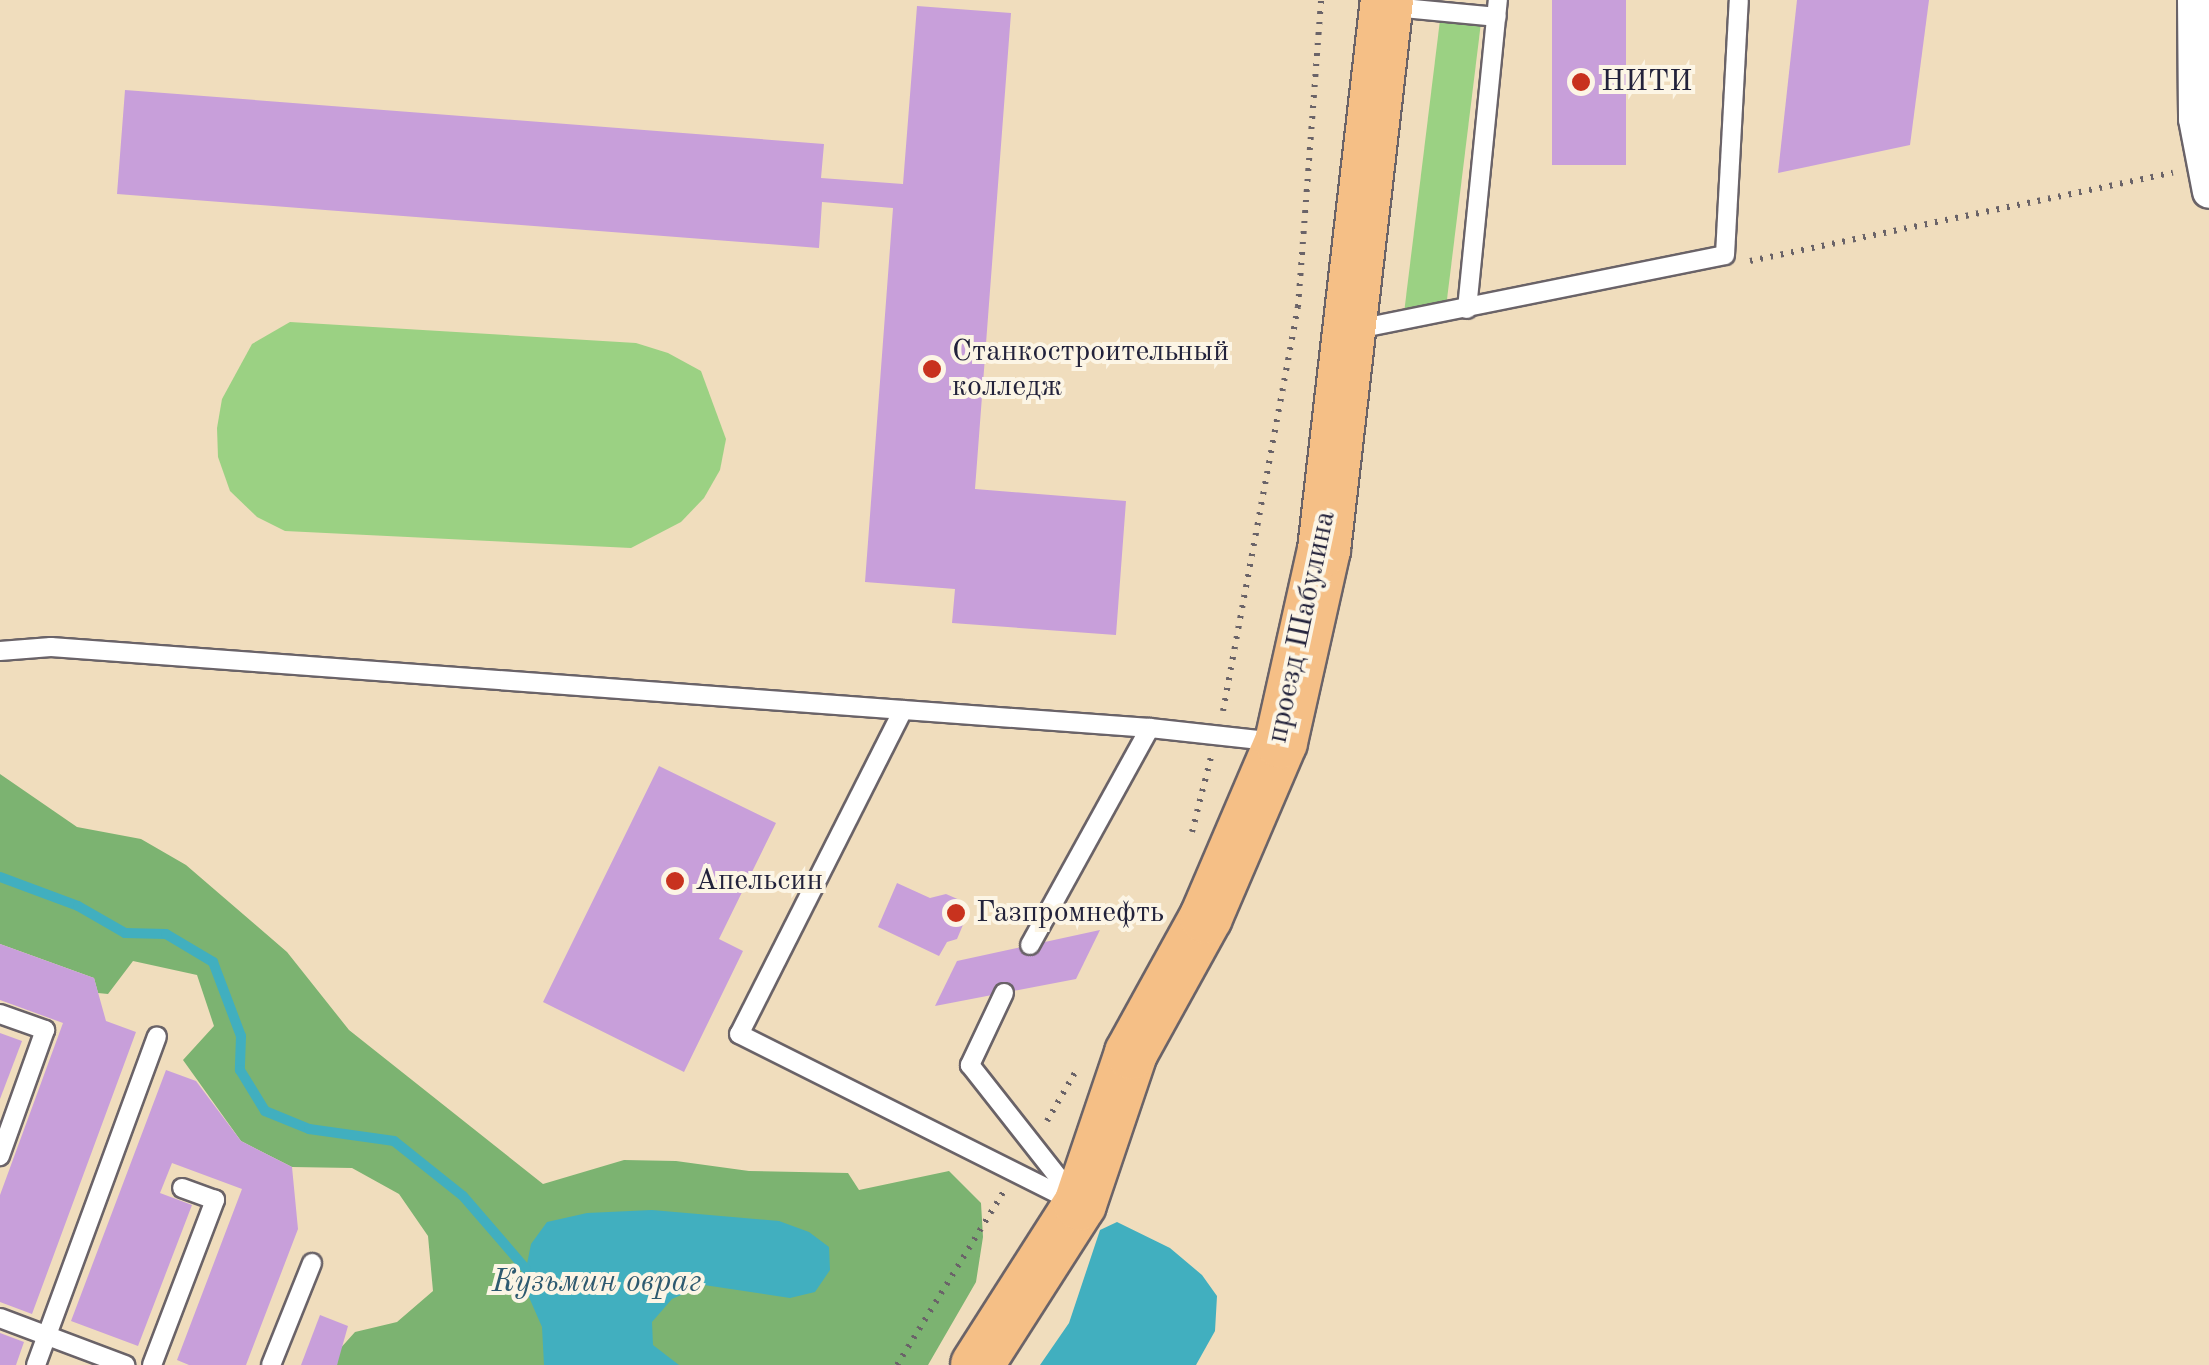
<!DOCTYPE html>
<meta charset="utf-8">
<style>
body{margin:0}
#map{position:relative;width:2209px;height:1365px;overflow:hidden;background:#f0ddbd;font-family:"Old Standard TT",serif}
div>[style]{position:absolute}
[style*='--x']{left:calc(var(--x)*1px);top:calc(var(--y)*1px);width:calc(var(--w)*1px);rotate:calc(var(--a)*1deg)}
.green>*{inset:0;background:#9bd183;transform-origin:0 0}
.forest>*{inset:0;background:#7cb371}
.water>*{inset:0;background:#41afbf}
.stream>*{height:10px;margin:-5px;padding:0 5px;transform-origin:5px;border-radius:5px;background:#41afbf}
.building>*{inset:0;background:#c89fda;transform-origin:0 0}
.path>*{height:6px;margin-top:-3px;transform-origin:0;background:repeating-linear-gradient(90deg,#6a6368 0 2.5px,transparent 0 10.5px)}
.roads{filter:drop-shadow(2px 0 #6a6368) drop-shadow(-2px 0 #6a6368) drop-shadow(0 2px #6a6368) drop-shadow(0 -2px #6a6368)}
.service>*{height:18px;margin:-9px;padding:0 9px;transform-origin:9px;border-radius:9px;background:#fff}
.minor>*{height:32px;margin:-16px;padding:0 16px;transform-origin:16px;border-radius:16px;background:#fff}
.primary>*{height:52px;margin:-26px;padding:0 26px;transform-origin:26px;border-radius:26px;background:#f5bf86}
.dots>*{width:28px;height:28px;translate:-50% -50%;box-sizing:border-box;border:5px solid #fcf5e5;border-radius:50%}
span{translate:-50% -50%;white-space:nowrap;text-align:center;line-height:1.15;-webkit-text-stroke:8px #fcf5e5;paint-order:stroke}
.poi-label{font-size:30px;color:#22223b}
.left{translate:0 -50%;text-align:left}
.street-label{font-size:30px;color:#22223b}
.water-label{font-size:32px;color:#2e5a70;font-style:italic}
</style>
<div id="map">
<div class="green">
<div style="left:1440px;top:20px;width:41px;height:294px;rotate:7deg"></div>
<div style="clip-path:polygon(290px 322px,636px 343px,668px 353px,701px 371px,726px 439px,720px 470px,704px 498px,681px 522px,631px 548px,285px 531px,257px 517px,230px 491px,218px 457px,217px 428px,222px 399px,252px 344px)"></div>
</div>
<div class="forest">
<div style="clip-path:polygon(0 774px,77px 827px,141px 839px,186px 865px,287px 952px,349px 1030px,543px 1184px,624px 1160px,676px 1161px,749px 1171px,848px 1173px,859px 1190px,949px 1171px,981px 1203px,983px 1237px,976px 1282px,928px 1365px,337px 1365px,338px 1351px,355px 1332px,397px 1322px,433px 1291px,428px 1236px,399px 1194px,352px 1168px,292px 1167px,241px 1141px,183px 1060px,214px 1026px,197px 975px,133px 961px,108px 994px,98px 993px,94px 978px,0 944px)"></div>
</div>
<div class="water">
<div style="clip-path:polygon(652px 1210px,779px 1221px,809px 1232px,829px 1247px,830px 1270px,815px 1292px,790px 1298px,704px 1285px,672px 1299px,652px 1322px,653px 1345px,679px 1365px,544px 1365px,542px 1327px,528px 1295px,526px 1269px,531px 1244px,547px 1222px,587px 1213px)"></div>
<div style="clip-path:polygon(1117px 1222px,1170px 1248px,1202px 1275px,1217px 1296px,1215px 1331px,1196px 1365px,1040px 1365px,1069px 1323px,1100px 1230px)"></div>
</div>
<div class="stream">
<div style="--x:0;--y:877;--w:83;--a:20.4"></div>
<div style="--x:78;--y:906;--w:54;--a:29.9"></div>
<div style="--x:125;--y:933;--w:41;--a:1.4"></div>
<div style="--x:166;--y:934;--w:55;--a:30.8"></div>
<div style="--x:213;--y:962;--w:79;--a:69.3"></div>
<div style="--x:241;--y:1036;--w:34;--a:92"></div>
<div style="--x:240;--y:1070;--w:48;--a:58.6"></div>
<div style="--x:265;--y:1111;--w:48;--a:22.2"></div>
<div style="--x:309;--y:1129;--w:86;--a:8"></div>
<div style="--x:394;--y:1141;--w:88;--a:38.6"></div>
<div style="--x:463;--y:1196;--w:96;--a:49.2"></div>
</div>
<div class="building">
<div style="left:1552px;top:0;width:74px;height:165px"></div>
<div style="clip-path:polygon(1797px 0,1929px 0,1910px 145px,1778px 173px)"></div>
<div style="clip-path:polygon(917px 6px,1011px 13px,975px 489px,1126px 501px,1116px 635px,952px 623px,955px 589px,865px 582px,893px 208px,822px 202px,819px 248px,117px 194px,125px 90px,824px 144px,821px 178px,903px 184px)"></div>
<div style="clip-path:polygon(659px 766px,776px 823px,719px 939px,743px 951px,684px 1072px,543px 1002px)"></div>
<div style="clip-path:polygon(897px 883px,930px 898px,946px 894px,962px 901px,968px 913px,957px 939px,947px 942px,939px 956px,878px 927px)"></div>
<div style="clip-path:polygon(1100px 930px,1076px 979px,935px 1006px,957px 961px)"></div>
<div style="clip-path:polygon(0 944px,94px 978px,106px 1021px,136px 1032px,32px 1314px,0 1302px,0 1195px,63px 1023px,0 1000px)"></div>
<div style="clip-path:polygon(0 1033px,22px 1041px,0 1099px)"></div>
<div style="clip-path:polygon(166px 1070px,196px 1081px,241px 1141px,292px 1167px,298px 1229px,246px 1365px,189px 1365px,177px 1360px,242px 1189px,172px 1163px,160px 1193px,192px 1205px,138px 1346px,71px 1321px)"></div>
<div style="clip-path:polygon(320px 1315px,348px 1326px,337px 1365px,301px 1365px)"></div>
<div style="clip-path:polygon(0 1333px,24px 1342px,16px 1365px,0 1365px)"></div>
</div>
<div class="path">
<div style="--x:1750;--y:261;--w:432;--a:-11.8"></div>
<div style="--x:1223;--y:711;--w:411;--a:-79.5"></div>
<div style="--x:1298;--y:307;--w:308;--a:-85.7"></div>
<div style="--x:1192;--y:832;--w:77;--a:-75.8"></div>
<div style="--x:1047;--y:1121;--w:58;--a:-59.9"></div>
<div style="--x:897;--y:1365;--w:204;--a:-58.4"></div>
</div>
<div class="roads">
<div class="service">
<div style="--x:1392;--y:7;--w:105;--a:5.4"></div>
<div style="--x:1467;--y:309;--w:311;--a:-84.3"></div>
<div style="--x:1353;--y:330;--w:379;--a:-11.4"></div>
<div style="--x:1725;--y:255;--w:255;--a:-86.9"></div>
<div style="--x:0;--y:651;--w:51;--a:-4.5"></div>
<div style="--x:51;--y:647;--w:1102;--a:4.22"></div>
<div style="--x:1150;--y:728;--w:127;--a:6.3"></div>
<div style="--x:903;--y:710;--w:363;--a:116.8"></div>
<div style="--x:739;--y:1034;--w:376;--a:26.6"></div>
<div style="--x:1030;--y:945;--w:248;--a:-61.1"></div>
<div style="--x:1004;--y:993;--w:80;--a:115.3"></div>
<div style="--x:970;--y:1065;--w:167;--a:51.8"></div>
<div style="--x:0;--y:1014;--w:48;--a:19.6"></div>
<div style="--x:45;--y:1030;--w:134;--a:109.7"></div>
<div style="--x:0;--y:1318;--w:134;--a:20.6"></div>
<div style="--x:36;--y:1365;--w:350;--a:-69.8"></div>
<div style="--x:152;--y:1365;--w:177;--a:-69.1"></div>
<div style="--x:215;--y:1200;--w:35;--a:-160"></div>
<div style="--x:271;--y:1365;--w:110;--a:-68.1"></div>
</div>
<div class="minor">
<div style="--x:2194;--y:0;--w:119;--a:89.5"></div>
<div style="--x:2195;--y:119;--w:74;--a:79.1"></div>
</div>
<div class="primary">
<div style="--x:977;--y:1365;--w:191;--a:-57.4"></div>
<div style="--x:1080;--y:1204;--w:159;--a:-71.3"></div>
<div style="--x:1131;--y:1053;--w:155;--a:-61.1"></div>
<div style="--x:1206;--y:917;--w:190;--a:-66.8"></div>
<div style="--x:1281;--y:742;--w:197;--a:-77.4"></div>
<div style="--x:1324;--y:550;--w:554;--a:-83.47"></div>
</div>
</div>
<div class="dots">
<div style="left:1581px;top:82px;background:#c8321e"></div>
<div style="left:932px;top:369px;background:#c8321e"></div>
<div style="left:675px;top:881px;background:#c8321e"></div>
<div style="left:956px;top:913px;background:#c8321e"></div>
</div>
<div class="poi-label">
<span class="left" style="left:1601px;top:82px">НИТИ</span>
<span class="left" style="left:952px;top:369px">Станкостроительный<br>колледж</span>
<span class="left" style="left:695px;top:881px">Апельсин</span>
<span class="left" style="left:976px;top:913px">Газпромнефть</span>
</div>
<div class="street-label">
<span style="left:1302px;top:627px;rotate:-78deg">проезд Шабулина</span>
</div>
<div class="water-label">
<span style="left:597px;top:1283px">Кузьмин овраг</span>
</div>
</div>
